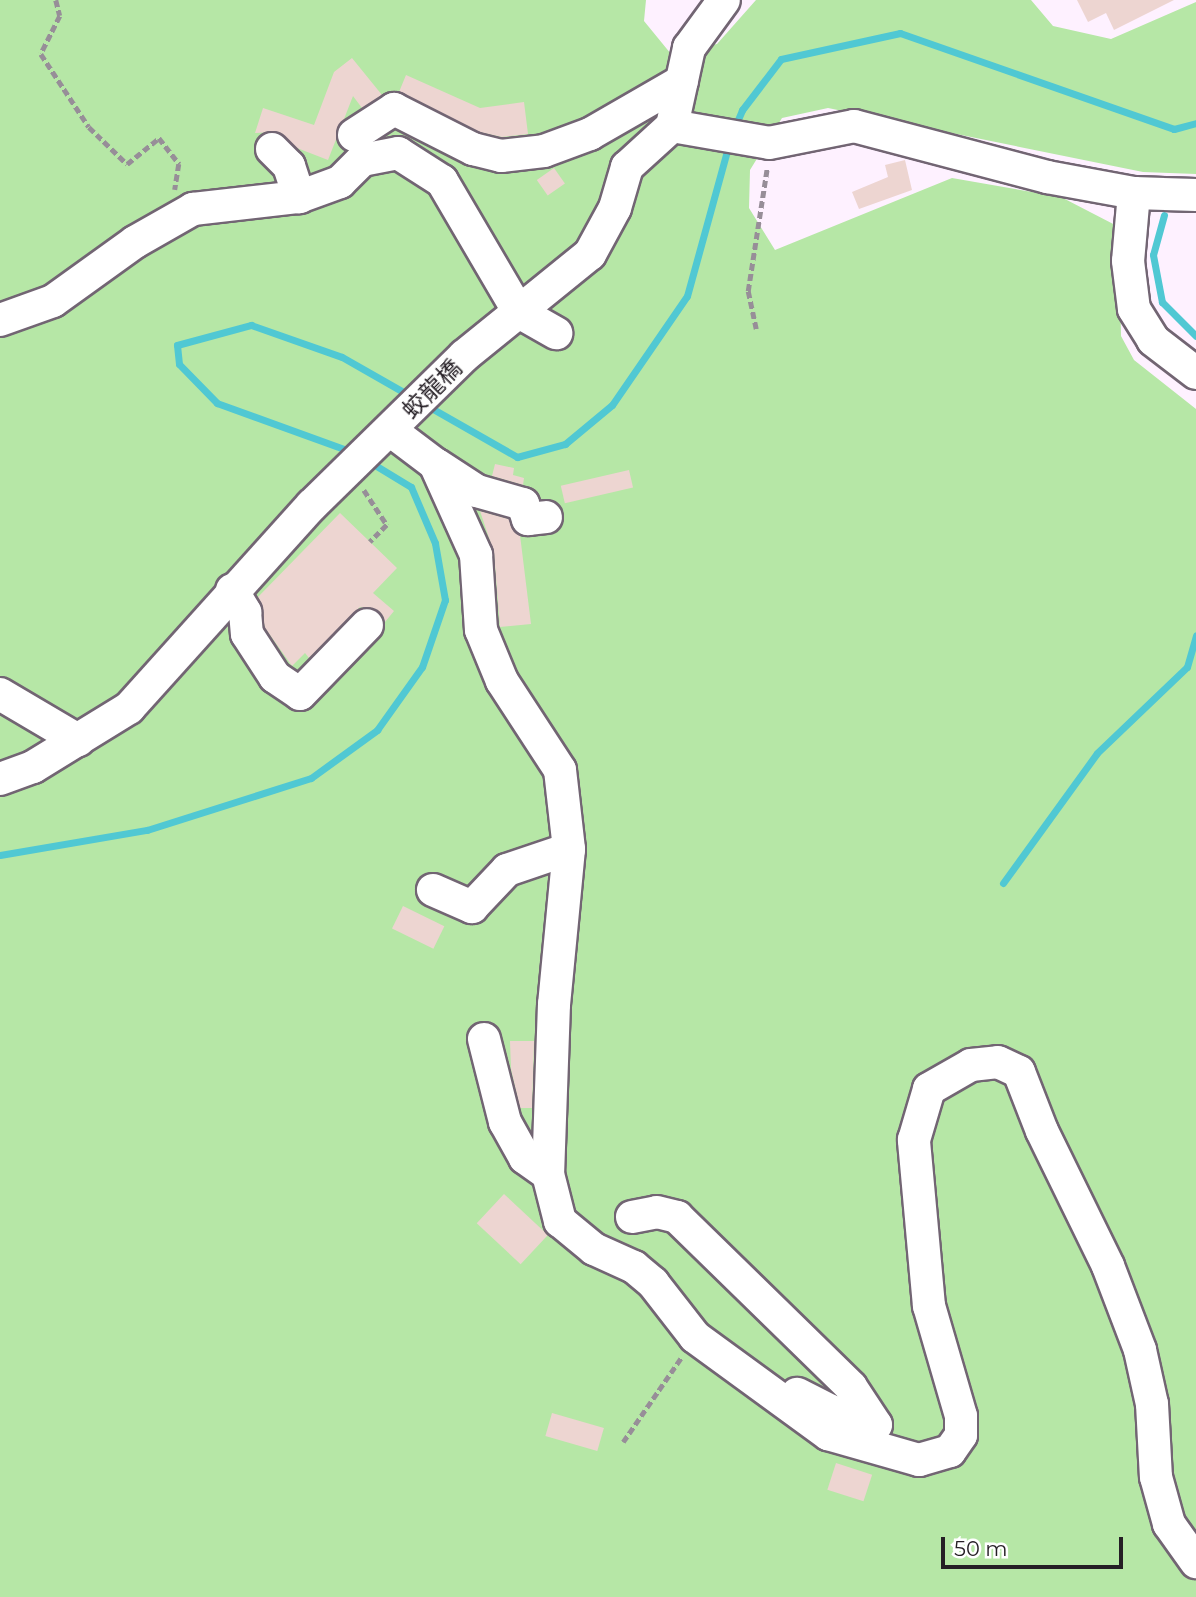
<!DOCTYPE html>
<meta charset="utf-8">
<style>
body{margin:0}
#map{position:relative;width:1196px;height:1597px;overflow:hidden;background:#fef1ff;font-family:Montserrat,"Noto Sans TC",sans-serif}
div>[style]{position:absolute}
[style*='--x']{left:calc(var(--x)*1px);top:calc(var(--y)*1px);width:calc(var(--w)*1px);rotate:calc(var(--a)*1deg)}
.green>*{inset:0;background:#b6e7a6}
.stream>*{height:7px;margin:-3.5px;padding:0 3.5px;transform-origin:3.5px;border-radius:3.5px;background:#50c8d3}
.building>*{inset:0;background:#edd5d1;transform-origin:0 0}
.path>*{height:4.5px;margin-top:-2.25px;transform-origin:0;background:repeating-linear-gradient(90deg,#978e98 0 7px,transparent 0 10.5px)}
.roads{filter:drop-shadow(2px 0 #726573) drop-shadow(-2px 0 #726573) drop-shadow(0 2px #726573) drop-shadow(0 -2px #726573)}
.minor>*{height:32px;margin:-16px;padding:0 16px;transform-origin:16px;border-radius:16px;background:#fff}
span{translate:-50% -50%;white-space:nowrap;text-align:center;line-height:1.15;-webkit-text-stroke:6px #fff;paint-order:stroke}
.street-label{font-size:24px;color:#251f25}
.scale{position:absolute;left:941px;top:1537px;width:182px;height:32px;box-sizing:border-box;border:4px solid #251f25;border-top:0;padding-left:9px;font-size:21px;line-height:24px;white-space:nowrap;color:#251f25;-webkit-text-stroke:5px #fff;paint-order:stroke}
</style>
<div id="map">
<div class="green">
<div style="clip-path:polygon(0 0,646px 0,644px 21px,671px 54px,717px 44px,756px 0,1031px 0,1053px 26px,1111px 39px,1196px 2px,1196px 174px,1143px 172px,828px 108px,782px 118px,750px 170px,749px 208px,775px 250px,952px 178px,1061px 197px,1119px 227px,1121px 336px,1134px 360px,1196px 409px,1196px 1597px,0 1597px)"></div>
</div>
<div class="stream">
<div style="--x:734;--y:129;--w:21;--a:-67"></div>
<div style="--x:742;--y:110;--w:64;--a:-52.6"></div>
<div style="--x:781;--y:59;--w:122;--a:-12.3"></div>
<div style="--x:900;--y:33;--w:290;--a:19.3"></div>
<div style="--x:1174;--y:129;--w:23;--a:-15"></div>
<div style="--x:1164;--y:215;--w:41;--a:105.4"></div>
<div style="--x:1153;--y:255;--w:48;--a:79.2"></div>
<div style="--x:1162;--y:302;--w:48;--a:45"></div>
<div style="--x:426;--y:405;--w:105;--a:29.7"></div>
<div style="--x:517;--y:457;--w:50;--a:-15.2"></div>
<div style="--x:565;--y:444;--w:61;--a:-39.7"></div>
<div style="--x:612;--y:405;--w:132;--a:-55.5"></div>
<div style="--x:687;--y:296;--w:158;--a:-74.6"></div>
<div style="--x:355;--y:453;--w:147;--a:-160.1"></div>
<div style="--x:217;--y:403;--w:54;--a:-134.3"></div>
<div style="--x:179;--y:364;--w:19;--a:-96"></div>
<div style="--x:177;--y:345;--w:77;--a:-15.1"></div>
<div style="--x:251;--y:325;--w:96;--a:19.4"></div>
<div style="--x:342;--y:357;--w:81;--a:29.7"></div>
<div style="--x:0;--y:855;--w:149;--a:-9.7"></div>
<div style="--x:147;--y:830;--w:172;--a:-17.6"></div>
<div style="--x:311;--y:778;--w:82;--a:-36"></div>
<div style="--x:377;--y:730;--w:77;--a:-54.5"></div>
<div style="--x:422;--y:667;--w:71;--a:-71.1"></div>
<div style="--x:445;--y:600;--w:58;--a:-100"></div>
<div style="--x:435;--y:543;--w:61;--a:-113.2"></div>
<div style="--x:411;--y:487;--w:50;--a:-148.8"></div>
<div style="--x:1003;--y:883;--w:160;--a:-54.1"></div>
<div style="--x:1097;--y:753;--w:124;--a:-43.7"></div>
<div style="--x:1187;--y:667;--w:33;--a:-74"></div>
</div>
<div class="building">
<div style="clip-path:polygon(1077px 0,1174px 0,1114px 30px,1106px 13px,1088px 22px)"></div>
<div style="clip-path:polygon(352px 58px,382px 95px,362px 108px,353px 96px,328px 160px,297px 148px,277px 132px,255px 133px,263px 108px,314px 125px,334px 72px)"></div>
<div style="clip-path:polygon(406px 75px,480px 108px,524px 102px,528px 134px,502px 137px,479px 132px,399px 92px)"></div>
<div style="clip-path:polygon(905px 160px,912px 190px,859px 209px,852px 192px,888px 177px,885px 165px)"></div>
<div style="left:554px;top:168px;width:19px;height:21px;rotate:55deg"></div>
<div style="clip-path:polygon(495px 464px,514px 468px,513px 475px,524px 478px,523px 485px,492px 476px)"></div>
<div style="left:629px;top:470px;width:18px;height:70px;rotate:77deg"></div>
<div style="clip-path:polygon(480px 511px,509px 519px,520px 535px,531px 624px,500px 627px,494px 553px)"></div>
<div style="clip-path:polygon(340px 513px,397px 568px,373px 593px,394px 611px,385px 622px,379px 611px,360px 607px,309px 658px,305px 653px,292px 666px,265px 628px,258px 597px)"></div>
<div style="left:403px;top:906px;width:46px;height:25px;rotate:26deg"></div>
<div style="clip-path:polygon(510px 1041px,534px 1041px,532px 1108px,520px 1108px,511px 1069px)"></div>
<div style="left:504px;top:1194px;width:60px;height:40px;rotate:43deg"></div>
<div style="left:552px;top:1413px;width:54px;height:24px;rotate:16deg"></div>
<div style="left:836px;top:1463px;width:38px;height:28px;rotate:18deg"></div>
</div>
<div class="path">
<div style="--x:56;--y:0;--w:16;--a:76"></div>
<div style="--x:60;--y:16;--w:42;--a:116.6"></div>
<div style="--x:41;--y:54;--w:87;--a:56.7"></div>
<div style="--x:89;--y:127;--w:53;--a:44.2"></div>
<div style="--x:127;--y:164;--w:41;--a:-39.1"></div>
<div style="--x:159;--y:138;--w:33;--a:52"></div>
<div style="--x:179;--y:164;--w:26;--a:99"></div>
<div style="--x:756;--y:329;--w:39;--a:-102"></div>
<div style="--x:748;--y:291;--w:124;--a:-81.2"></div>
<div style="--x:364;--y:490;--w:42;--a:56.7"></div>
<div style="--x:387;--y:525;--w:24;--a:135"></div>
<div style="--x:623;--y:1442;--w:102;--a:-55.4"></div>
</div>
<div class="roads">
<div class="minor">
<div style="--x:672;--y:126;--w:98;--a:9.9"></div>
<div style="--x:769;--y:143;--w:87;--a:-11.3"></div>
<div style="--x:854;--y:126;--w:200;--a:14.8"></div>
<div style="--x:1047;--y:177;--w:88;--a:10.4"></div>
<div style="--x:1134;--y:193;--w:62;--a:1.8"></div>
<div style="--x:354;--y:135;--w:48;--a:-33"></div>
<div style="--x:394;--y:109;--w:89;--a:26.9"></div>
<div style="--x:473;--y:149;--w:29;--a:14"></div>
<div style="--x:501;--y:156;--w:43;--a:-6.6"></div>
<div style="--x:544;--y:151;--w:49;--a:-20.3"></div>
<div style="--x:590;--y:134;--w:106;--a:-29.9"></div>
<div style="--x:272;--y:149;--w:24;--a:45"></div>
<div style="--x:289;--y:166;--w:33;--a:72"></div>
<div style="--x:1134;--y:193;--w:68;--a:95"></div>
<div style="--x:1128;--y:261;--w:48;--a:82.9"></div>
<div style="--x:1134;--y:309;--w:36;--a:58"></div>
<div style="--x:1153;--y:340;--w:54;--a:37.5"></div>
<div style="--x:0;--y:320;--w:56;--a:-19.7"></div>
<div style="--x:53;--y:301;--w:101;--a:-35.7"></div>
<div style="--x:135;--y:242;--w:67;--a:-29.6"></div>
<div style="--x:193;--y:209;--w:107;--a:-6.5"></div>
<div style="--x:299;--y:197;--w:44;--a:-20.1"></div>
<div style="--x:340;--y:182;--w:31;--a:-45"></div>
<div style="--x:362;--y:160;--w:37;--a:-11"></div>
<div style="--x:398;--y:153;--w:52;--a:32.5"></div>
<div style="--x:442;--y:181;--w:152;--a:59.6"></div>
<div style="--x:519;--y:312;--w:43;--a:29.6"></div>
<div style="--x:390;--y:430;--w:56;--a:37.1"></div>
<div style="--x:435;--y:464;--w:100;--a:65.7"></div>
<div style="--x:476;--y:555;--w:75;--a:86.2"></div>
<div style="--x:481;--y:630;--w:55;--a:67.6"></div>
<div style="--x:502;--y:681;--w:106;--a:56.9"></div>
<div style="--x:560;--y:770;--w:80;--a:83.5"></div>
<div style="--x:569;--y:849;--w:156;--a:95.5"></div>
<div style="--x:554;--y:1004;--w:170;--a:92"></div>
<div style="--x:548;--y:1174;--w:49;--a:75.7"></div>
<div style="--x:560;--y:1221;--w:44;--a:39.5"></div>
<div style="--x:594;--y:1249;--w:44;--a:24.2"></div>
<div style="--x:634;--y:1267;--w:25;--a:40"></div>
<div style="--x:653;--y:1283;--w:68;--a:52.1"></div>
<div style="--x:695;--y:1337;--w:165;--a:36.1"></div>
<div style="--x:828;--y:1434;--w:95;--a:15.9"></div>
<div style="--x:919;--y:1460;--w:32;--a:-16"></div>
<div style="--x:950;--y:1451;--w:19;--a:-55"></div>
<div style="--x:961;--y:1435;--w:19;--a:-90"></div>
<div style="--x:961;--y:1416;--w:115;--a:-106.2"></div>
<div style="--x:929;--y:1306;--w:167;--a:-95.2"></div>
<div style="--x:914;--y:1140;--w:53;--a:-73.6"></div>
<div style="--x:929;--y:1089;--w:48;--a:-29.7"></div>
<div style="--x:971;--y:1065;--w:27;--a:-6"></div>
<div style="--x:998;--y:1062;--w:23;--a:25"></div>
<div style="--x:1019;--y:1072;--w:63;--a:68.7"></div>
<div style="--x:1042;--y:1131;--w:150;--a:63.9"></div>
<div style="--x:1108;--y:1266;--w:90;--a:69.1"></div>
<div style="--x:1140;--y:1350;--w:55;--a:77.5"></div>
<div style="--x:1152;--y:1404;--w:73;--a:86.9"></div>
<div style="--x:1156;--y:1477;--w:49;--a:74.5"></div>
<div style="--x:1169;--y:1524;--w:47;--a:54.6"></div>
<div style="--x:437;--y:465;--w:48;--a:33"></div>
<div style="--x:477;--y:491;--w:48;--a:15.8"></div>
<div style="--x:523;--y:504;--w:16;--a:72"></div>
<div style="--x:528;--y:519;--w:18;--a:-6"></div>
<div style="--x:232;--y:590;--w:26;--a:59"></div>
<div style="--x:245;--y:612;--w:22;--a:85"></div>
<div style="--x:247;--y:634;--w:51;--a:56.9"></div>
<div style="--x:275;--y:677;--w:30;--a:34"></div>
<div style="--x:300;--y:694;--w:96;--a:-45.8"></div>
<div style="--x:0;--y:694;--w:91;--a:30.5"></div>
<div style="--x:0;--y:779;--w:35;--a:-20"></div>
<div style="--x:33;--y:767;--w:113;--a:-31.6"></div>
<div style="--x:129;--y:708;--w:273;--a:-48"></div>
<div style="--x:312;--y:505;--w:213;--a:-44.4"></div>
<div style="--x:464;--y:356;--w:162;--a:-39"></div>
<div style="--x:590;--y:254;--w:52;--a:-61.5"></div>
<div style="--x:615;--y:208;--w:43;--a:-73.7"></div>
<div style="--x:627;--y:167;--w:61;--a:-42.3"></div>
<div style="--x:672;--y:126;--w:80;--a:-77.7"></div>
<div style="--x:689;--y:48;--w:59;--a:-53.9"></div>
<div style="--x:433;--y:890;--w:43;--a:23.6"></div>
<div style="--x:472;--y:907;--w:51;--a:-46.6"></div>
<div style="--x:507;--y:870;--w:65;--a:-18.7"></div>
<div style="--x:484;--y:1039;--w:86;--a:75.8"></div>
<div style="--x:505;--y:1122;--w:41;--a:60.9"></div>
<div style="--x:525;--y:1158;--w:28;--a:35"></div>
<div style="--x:632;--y:1217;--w:25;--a:-11"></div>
<div style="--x:657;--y:1212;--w:21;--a:14"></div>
<div style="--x:677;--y:1217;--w:243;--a:44.3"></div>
<div style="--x:851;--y:1387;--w:45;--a:56.7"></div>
<div style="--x:876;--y:1425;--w:47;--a:-162.7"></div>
<div style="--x:831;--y:1411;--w:38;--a:-153"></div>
</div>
</div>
<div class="street-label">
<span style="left:432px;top:389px;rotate:-45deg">蛟龍橋</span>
</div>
<div class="scale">50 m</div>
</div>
